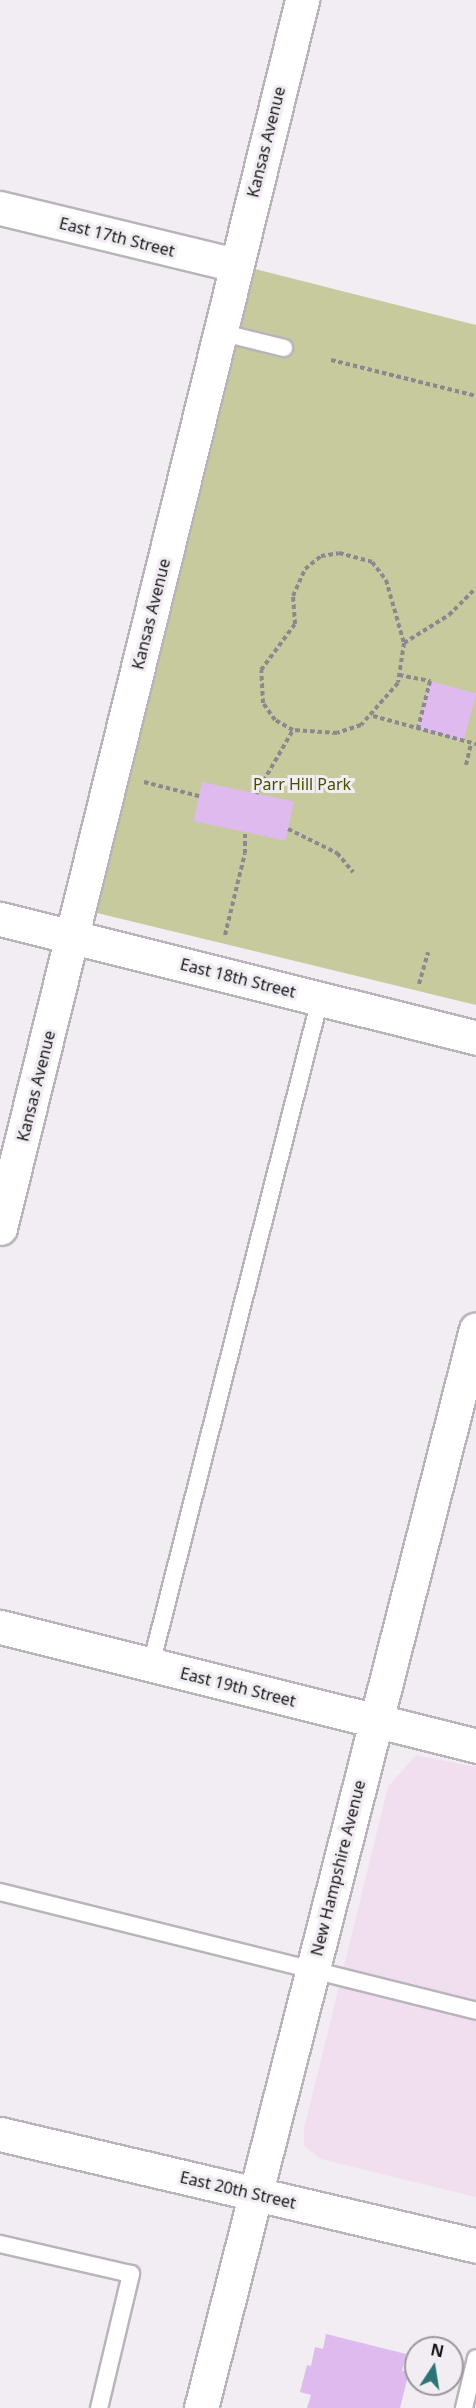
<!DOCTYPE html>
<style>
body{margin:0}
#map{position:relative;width:476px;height:2408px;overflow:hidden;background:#f1edf3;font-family:"Noto Sans",sans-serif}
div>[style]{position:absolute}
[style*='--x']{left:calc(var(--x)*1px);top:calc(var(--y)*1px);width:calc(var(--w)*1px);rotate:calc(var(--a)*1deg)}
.commercial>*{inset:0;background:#f1deee}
.green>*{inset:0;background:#c7ca9c}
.building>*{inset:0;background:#dfbaee;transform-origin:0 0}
.path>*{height:4px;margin-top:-2px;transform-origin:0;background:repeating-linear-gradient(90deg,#8b898d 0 4.5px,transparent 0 7.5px)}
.roads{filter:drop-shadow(2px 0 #b9b4ba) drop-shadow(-2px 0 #b9b4ba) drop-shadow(0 2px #b9b4ba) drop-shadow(0 -2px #b9b4ba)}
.lane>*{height:16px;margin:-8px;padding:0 8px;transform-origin:8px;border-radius:8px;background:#fff}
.street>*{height:33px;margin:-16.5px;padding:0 16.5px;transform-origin:16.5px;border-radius:16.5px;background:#fff}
.secondary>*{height:33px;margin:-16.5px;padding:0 16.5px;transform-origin:16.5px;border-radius:16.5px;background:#fff}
span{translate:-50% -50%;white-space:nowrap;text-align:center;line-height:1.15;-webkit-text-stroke:6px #f1edf3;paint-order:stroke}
.street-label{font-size:16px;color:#181719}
.park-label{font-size:16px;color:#4a4c00}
.north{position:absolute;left:404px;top:2336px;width:60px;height:60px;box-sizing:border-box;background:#f1edf3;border:2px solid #9a979c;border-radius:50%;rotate:12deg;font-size:16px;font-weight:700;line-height:24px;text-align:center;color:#181719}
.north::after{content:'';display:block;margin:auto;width:21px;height:27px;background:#2b7576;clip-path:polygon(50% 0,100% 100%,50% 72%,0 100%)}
</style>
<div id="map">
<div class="commercial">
<div style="clip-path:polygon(416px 1755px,476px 1767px,476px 2197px,321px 2159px,304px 2146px,304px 2129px,388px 1787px)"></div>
</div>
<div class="green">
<div style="clip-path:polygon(247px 267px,476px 325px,476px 1005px,93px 912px)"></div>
</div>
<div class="building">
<div style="left:430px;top:681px;width:48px;height:49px;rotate:15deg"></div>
<div style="left:202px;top:782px;width:94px;height:40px;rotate:12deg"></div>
<div style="clip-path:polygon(326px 2334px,406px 2354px,402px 2371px,409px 2372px,400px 2408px,307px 2408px,311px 2395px,300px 2392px,307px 2365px,311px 2366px,315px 2347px,323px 2349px)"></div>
</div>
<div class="path">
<div style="--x:331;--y:360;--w:149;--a:13.9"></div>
<div style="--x:339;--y:553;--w:34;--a:15"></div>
<div style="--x:372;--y:562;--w:23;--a:52"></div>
<div style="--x:386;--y:580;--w:66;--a:74.1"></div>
<div style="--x:404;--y:643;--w:40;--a:98.5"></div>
<div style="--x:398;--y:683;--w:56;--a:131.4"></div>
<div style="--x:361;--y:725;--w:25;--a:162"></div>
<div style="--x:337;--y:733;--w:44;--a:-176.1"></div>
<div style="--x:293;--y:730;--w:21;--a:-151"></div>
<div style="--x:275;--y:720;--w:21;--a:-125"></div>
<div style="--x:263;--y:703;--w:33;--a:-93"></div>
<div style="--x:261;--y:670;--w:57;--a:-53.5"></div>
<div style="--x:295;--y:624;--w:28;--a:-94"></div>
<div style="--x:293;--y:596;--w:30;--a:-66"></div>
<div style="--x:305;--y:569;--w:21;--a:-39"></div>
<div style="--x:321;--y:556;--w:18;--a:-9"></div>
<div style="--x:404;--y:643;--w:53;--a:-31.9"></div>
<div style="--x:449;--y:615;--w:38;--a:-45"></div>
<div style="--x:399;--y:675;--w:32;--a:11"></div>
<div style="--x:430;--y:681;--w:49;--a:104.3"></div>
<div style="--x:373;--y:716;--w:107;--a:15.2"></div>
<div style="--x:466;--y:765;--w:23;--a:-77"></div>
<div style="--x:144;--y:782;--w:57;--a:14.3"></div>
<div style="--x:256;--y:794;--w:74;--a:-60"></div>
<div style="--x:288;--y:829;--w:55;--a:26.1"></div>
<div style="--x:337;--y:853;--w:25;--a:50"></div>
<div style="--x:225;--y:935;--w:84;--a:-76.3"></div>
<div style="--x:245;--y:853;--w:21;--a:-90"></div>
<div style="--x:419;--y:984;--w:33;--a:-74"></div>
</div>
<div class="roads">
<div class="lane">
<div style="--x:219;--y:332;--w:67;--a:13.8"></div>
<div style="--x:151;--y:1665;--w:687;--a:-75.76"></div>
<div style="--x:0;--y:1892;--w:491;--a:14"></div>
<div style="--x:0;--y:2244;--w:134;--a:12.9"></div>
<div style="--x:131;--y:2274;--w:138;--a:103.4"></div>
<div style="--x:464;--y:2408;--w:51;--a:-76.5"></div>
</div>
<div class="street">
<div style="--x:0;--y:208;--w:242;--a:13.6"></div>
<div style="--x:0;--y:919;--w:491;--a:14"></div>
<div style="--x:0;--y:1228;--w:1265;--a:-76.18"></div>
<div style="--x:0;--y:1627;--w:491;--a:14"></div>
<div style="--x:201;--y:2408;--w:1113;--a:-75.7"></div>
</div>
<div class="secondary">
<div style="--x:0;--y:2134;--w:489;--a:13.2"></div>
</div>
</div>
<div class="street-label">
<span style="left:266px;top:142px;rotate:-76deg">Kansas Avenue</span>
<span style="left:117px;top:237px;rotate:14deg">East 17th Street</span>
<span style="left:151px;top:614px;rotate:-76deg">Kansas Avenue</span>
<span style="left:238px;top:978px;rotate:14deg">East 18th Street</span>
<span style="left:36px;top:1086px;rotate:-76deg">Kansas Avenue</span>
<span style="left:238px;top:1687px;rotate:14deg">East 19th Street</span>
<span style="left:338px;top:1868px;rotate:-76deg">New Hampshire Avenue</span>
<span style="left:238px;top:2190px;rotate:13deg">East 20th Street</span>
</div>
<div class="park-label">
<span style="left:302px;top:784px">Parr Hill Park</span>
</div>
<div class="north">N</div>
</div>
